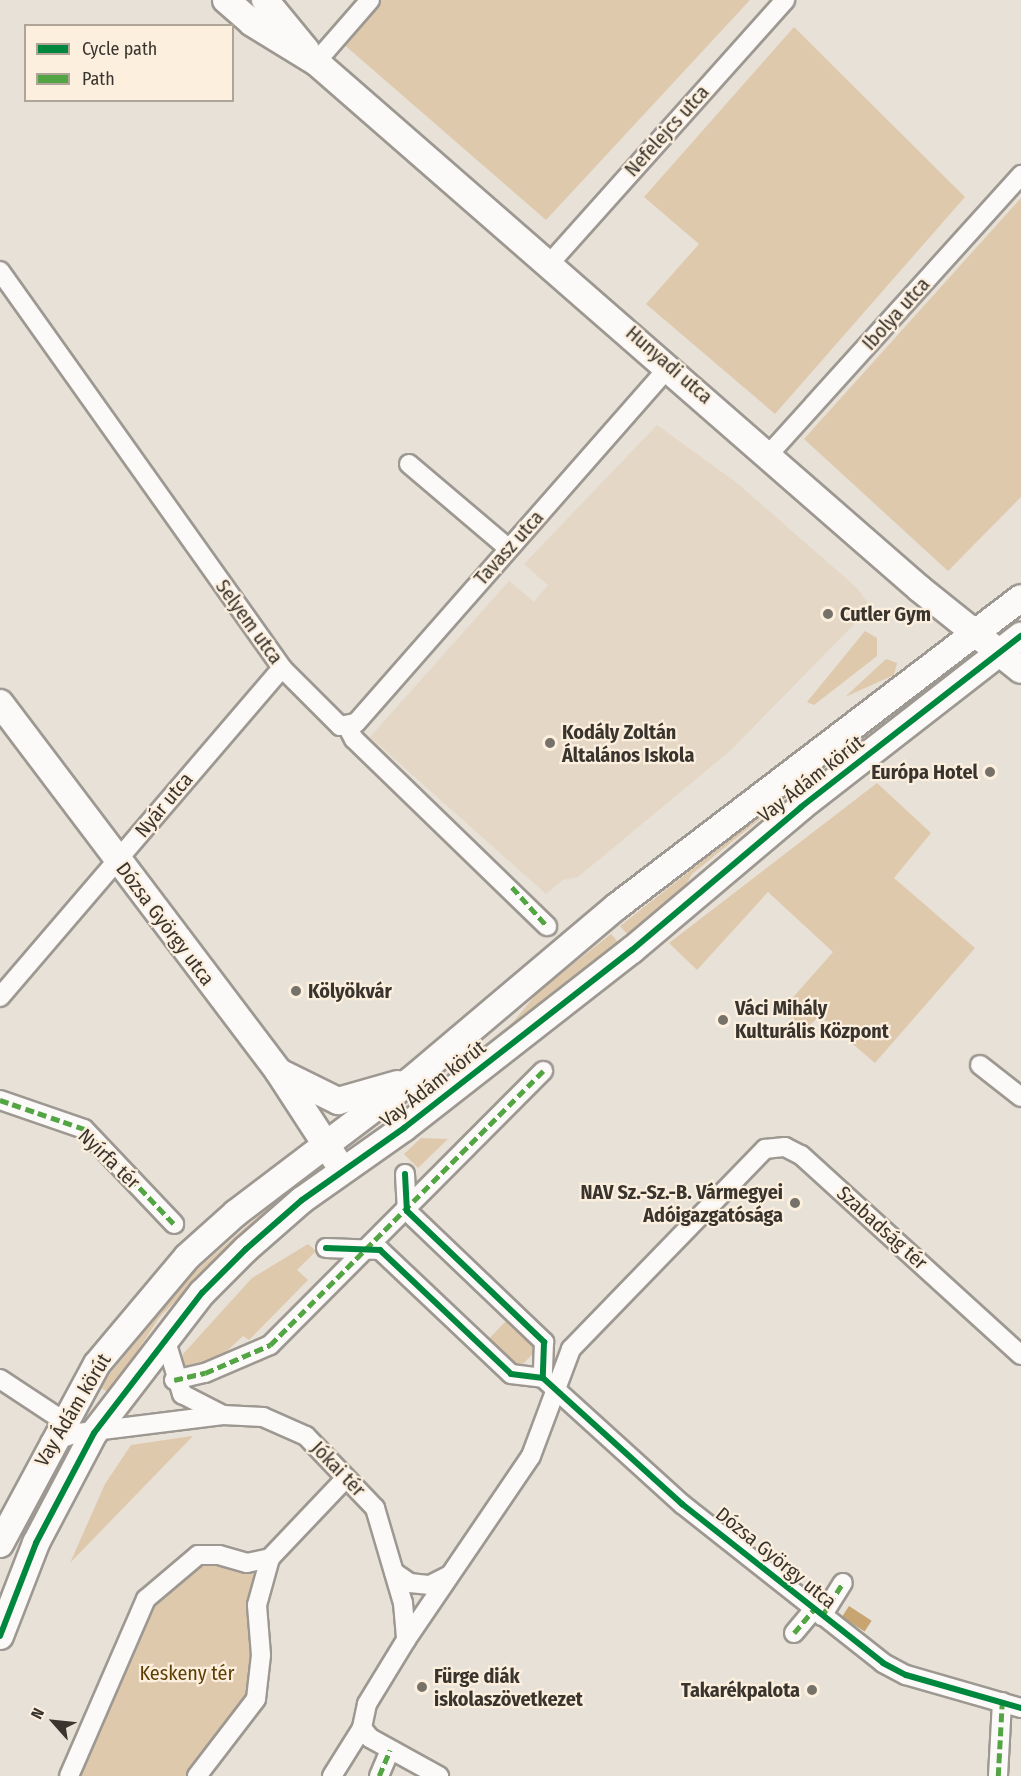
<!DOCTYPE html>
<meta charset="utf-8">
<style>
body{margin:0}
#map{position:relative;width:1021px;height:1776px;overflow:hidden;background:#e8e1d7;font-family:"Fira Sans Condensed",sans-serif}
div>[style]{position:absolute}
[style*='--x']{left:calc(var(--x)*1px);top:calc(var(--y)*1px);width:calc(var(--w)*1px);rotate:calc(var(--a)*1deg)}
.built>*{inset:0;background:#e4d7c6}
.green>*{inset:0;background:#dfc9ac;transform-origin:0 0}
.water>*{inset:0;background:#c8a471;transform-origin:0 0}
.roads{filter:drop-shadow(2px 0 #9d9891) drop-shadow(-2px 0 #9d9891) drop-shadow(0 2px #9d9891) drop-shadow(0 -2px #9d9891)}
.street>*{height:18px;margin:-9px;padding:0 9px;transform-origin:9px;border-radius:9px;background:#fcfaf9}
.secondary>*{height:26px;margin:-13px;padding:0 13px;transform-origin:13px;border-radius:13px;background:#fcfaf9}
.quiet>*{height:4.5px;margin-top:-2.25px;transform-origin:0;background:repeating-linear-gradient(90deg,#53a543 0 9px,transparent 0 13.5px)}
.cycleway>*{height:6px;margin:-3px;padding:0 3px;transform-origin:3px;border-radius:3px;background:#00873e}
.dots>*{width:16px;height:16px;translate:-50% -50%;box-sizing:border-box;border:3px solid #fcefde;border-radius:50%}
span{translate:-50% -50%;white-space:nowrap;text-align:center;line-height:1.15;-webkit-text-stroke:4.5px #fcefde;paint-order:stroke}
.street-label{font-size:20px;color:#39342e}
.poi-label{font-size:20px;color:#39342e;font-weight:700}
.left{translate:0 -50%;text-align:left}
.right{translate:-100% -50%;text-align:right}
.park-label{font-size:20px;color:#5e3d03}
.legend{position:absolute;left:24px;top:24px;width:210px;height:78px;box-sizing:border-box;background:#fcefde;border:2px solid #aea498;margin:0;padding:8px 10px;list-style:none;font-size:18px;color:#39342e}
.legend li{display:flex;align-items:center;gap:12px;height:30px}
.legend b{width:30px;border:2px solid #aea498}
.north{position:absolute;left:24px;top:1692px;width:60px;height:60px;-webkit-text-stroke:4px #fcefde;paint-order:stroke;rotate:297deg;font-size:16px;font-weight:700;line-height:24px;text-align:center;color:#39342e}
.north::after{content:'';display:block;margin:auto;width:21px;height:27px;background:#39342e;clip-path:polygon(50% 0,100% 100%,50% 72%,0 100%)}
</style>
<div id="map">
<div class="built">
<div style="clip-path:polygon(657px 425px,737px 483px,857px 588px,871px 607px,731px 750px,578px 877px,563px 880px,546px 894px,370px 737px,509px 581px,534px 602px,548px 585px,524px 564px)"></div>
</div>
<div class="green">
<div style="clip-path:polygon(379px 0,750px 0,546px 220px,341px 42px)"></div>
<div style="clip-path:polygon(794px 27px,965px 197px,775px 414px,646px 304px,699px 244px,644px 197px)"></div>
<div style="clip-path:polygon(1021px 198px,1021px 497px,948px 571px,804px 439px)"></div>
<div style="clip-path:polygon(865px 631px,877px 638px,877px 656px,814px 705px,807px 702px)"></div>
<div style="clip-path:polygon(886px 659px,897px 663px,894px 675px,845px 697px)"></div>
<div style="clip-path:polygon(918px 691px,692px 874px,682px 892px,628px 935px,620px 926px)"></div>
<div style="clip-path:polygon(877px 783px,931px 833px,894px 878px,975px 948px,875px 1063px,820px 1016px,804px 1030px,782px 1010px,833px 952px,768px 892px,697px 970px,669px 943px)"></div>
<div style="clip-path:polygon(611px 934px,618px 942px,372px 1137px,513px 1022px,539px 991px)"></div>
<div style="clip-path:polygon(421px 1138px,448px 1139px,418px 1168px,404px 1154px)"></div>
<div style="clip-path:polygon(296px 1183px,300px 1186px,232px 1243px,159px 1318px,110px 1393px,99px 1387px,190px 1276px)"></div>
<div style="clip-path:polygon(308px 1244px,316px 1251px,297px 1270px,308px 1280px,249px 1340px,243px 1336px,213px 1364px,200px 1363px,194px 1371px,179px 1373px,183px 1354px,252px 1278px)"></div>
<div style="left:507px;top:1320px;width:42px;height:26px;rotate:44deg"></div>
<div style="clip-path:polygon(192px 1436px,192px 1437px,70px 1563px,105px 1484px,131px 1445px)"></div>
<div style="clip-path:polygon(199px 1559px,245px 1566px,254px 1574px,257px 1654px,251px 1697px,190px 1776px,74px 1776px,150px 1601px)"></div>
</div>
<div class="water">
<div style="left:849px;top:1606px;width:27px;height:13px;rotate:33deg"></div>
</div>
<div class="roads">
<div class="street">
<div style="--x:316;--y:62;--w:82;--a:-48.9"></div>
<div style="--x:550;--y:263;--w:353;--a:-48.2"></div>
<div style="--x:0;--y:271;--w:487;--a:54.6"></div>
<div style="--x:282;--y:668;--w:82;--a:45"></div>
<div style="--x:340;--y:726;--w:16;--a:-11"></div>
<div style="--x:356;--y:723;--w:475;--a:-48.7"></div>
<div style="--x:770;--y:453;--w:375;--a:-47.9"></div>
<div style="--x:409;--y:464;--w:130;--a:40.3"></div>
<div style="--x:347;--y:726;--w:15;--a:62"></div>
<div style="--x:354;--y:739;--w:269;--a:44.1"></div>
<div style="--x:0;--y:997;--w:433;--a:-49.4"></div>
<div style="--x:980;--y:1065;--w:52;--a:38"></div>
<div style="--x:0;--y:1100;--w:89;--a:19"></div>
<div style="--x:84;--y:1129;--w:131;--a:46.5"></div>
<div style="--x:405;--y:1174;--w:37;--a:87"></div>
<div style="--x:407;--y:1211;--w:190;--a:43.7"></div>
<div style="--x:544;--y:1342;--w:36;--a:92"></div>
<div style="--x:326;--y:1248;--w:54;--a:2.1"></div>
<div style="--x:380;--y:1250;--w:180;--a:43.4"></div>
<div style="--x:511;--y:1374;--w:32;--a:7"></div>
<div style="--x:165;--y:1338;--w:59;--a:73.1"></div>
<div style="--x:182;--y:1394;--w:46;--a:27.1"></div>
<div style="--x:543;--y:1378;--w:188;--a:42.2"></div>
<div style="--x:682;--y:1504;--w:256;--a:38.3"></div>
<div style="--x:883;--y:1663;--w:26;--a:28"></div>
<div style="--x:906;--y:1675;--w:120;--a:16"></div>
<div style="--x:0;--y:1379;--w:74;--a:33.5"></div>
<div style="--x:174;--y:1380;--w:32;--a:-13"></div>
<div style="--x:205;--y:1373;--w:71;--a:-23.3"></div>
<div style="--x:270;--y:1345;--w:387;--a:-45.1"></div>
<div style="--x:50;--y:1442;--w:29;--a:-18"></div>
<div style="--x:78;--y:1433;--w:146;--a:-7.1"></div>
<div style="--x:223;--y:1415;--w:40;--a:2.9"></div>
<div style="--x:263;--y:1417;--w:47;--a:23.8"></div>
<div style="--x:306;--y:1436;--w:100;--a:46.2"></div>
<div style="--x:375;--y:1508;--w:99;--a:73.6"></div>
<div style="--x:403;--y:1603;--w:37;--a:85"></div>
<div style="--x:406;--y:1640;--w:75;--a:121.4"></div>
<div style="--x:367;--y:1704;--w:25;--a:102"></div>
<div style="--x:362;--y:1728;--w:13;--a:51"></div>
<div style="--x:370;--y:1738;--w:79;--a:28.8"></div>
<div style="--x:394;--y:1572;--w:19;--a:35"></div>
<div style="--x:410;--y:1583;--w:20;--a:6"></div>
<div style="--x:430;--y:1585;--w:20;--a:-27"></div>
<div style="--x:822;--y:1616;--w:39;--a:-58"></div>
<div style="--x:794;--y:1633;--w:31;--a:-50"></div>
<div style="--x:406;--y:1640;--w:222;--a:-55.8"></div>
<div style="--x:531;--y:1456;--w:114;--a:-69.5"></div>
<div style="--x:571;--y:1349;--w:279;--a:-45.9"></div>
<div style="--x:765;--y:1149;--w:20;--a:-6"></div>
<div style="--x:785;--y:1147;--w:18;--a:27"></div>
<div style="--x:801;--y:1155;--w:297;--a:42.3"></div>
<div style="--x:69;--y:1776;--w:193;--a:-66.5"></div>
<div style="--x:146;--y:1599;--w:68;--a:-40.2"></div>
<div style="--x:198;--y:1555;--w:21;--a:0"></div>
<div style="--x:219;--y:1555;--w:29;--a:16"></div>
<div style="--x:247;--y:1563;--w:24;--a:-12"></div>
<div style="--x:197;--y:1776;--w:97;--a:-52.5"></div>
<div style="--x:256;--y:1699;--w:44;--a:-83.5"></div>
<div style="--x:261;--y:1655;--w:50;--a:-94.6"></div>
<div style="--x:257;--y:1605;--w:49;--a:-74.5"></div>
<div style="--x:270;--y:1558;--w:110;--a:-46.5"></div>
<div style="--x:332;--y:1776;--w:57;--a:-58"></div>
<div style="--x:379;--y:1776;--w:28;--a:-67"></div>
<div style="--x:998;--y:1776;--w:74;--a:-86.9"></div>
</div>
<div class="secondary">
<div style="--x:226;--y:0;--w:35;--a:41"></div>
<div style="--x:252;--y:23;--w:75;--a:31.4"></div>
<div style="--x:316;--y:62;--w:802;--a:41.11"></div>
<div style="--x:920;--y:589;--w:129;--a:38.7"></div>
<div style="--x:265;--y:0;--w:65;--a:50.6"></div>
<div style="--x:0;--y:703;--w:461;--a:52.9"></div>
<div style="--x:278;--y:1071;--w:106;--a:56.9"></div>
<div style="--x:279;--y:1072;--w:66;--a:26.2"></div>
<div style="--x:338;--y:1101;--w:62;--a:-15.8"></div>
<div style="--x:0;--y:1544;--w:204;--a:-61.7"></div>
<div style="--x:97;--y:1364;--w:140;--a:-49.9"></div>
<div style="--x:187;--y:1257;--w:66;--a:-41.9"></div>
<div style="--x:236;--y:1213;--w:218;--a:-37.2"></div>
<div style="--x:410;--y:1081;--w:270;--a:-40.2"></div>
<div style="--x:616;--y:907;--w:509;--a:-37.34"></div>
<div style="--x:0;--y:1636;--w:100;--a:-68.8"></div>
<div style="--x:36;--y:1543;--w:124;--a:-62.2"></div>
<div style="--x:94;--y:1433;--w:177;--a:-52.4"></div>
<div style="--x:202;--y:1293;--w:62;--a:-45"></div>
<div style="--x:246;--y:1249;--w:74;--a:-41.2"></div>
<div style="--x:302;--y:1200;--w:125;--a:-35.2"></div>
<div style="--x:404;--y:1128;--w:289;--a:-38"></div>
<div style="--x:632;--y:950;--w:221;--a:-40.2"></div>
<div style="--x:801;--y:807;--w:279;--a:-37.9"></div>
</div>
</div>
<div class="quiet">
<div style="--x:512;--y:887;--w:52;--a:48.1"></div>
<div style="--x:0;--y:1100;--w:89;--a:19"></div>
<div style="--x:84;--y:1129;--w:131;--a:46.5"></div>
<div style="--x:174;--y:1380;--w:32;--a:-13"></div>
<div style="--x:205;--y:1373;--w:71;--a:-23.3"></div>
<div style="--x:270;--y:1345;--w:387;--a:-45.1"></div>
<div style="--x:822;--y:1616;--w:39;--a:-58"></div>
<div style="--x:794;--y:1633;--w:31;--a:-50"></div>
<div style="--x:379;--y:1776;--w:28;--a:-67"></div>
<div style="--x:998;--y:1776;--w:74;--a:-86.9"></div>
</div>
<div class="cycleway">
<div style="--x:405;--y:1174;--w:37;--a:87"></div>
<div style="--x:407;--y:1211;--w:190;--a:43.7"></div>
<div style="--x:544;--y:1342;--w:36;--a:92"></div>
<div style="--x:326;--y:1248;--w:54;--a:2.1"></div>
<div style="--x:380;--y:1250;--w:180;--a:43.4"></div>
<div style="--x:511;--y:1374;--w:32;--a:7"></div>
<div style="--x:543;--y:1378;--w:188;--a:42.2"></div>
<div style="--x:682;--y:1504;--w:256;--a:38.3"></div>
<div style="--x:883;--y:1663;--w:26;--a:28"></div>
<div style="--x:906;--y:1675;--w:120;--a:16"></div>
<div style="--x:0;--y:1636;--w:100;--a:-68.8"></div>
<div style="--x:36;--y:1543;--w:124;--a:-62.2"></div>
<div style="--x:94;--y:1433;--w:177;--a:-52.4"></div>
<div style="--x:202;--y:1293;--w:62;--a:-45"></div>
<div style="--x:246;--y:1249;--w:74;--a:-41.2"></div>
<div style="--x:302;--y:1200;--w:125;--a:-35.2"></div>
<div style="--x:404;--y:1128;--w:289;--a:-38"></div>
<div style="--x:632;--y:950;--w:221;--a:-40.2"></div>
<div style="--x:801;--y:807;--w:279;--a:-37.9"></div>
</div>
<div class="dots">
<div style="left:828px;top:614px;background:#767169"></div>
<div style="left:550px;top:743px;background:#767169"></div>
<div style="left:990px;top:772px;background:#767169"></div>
<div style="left:296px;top:991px;background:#767169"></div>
<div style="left:723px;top:1020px;background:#767169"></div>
<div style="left:795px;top:1203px;background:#767169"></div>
<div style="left:422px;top:1687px;background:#767169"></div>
<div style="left:812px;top:1690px;background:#767169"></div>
</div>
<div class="street-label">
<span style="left:667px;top:131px;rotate:-48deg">Nefelejcs utca</span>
<span style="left:896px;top:314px;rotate:-48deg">Ibolya utca</span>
<span style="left:669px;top:365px;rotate:41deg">Hunyadi utca</span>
<span style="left:509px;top:548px;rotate:-48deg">Tavasz utca</span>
<span style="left:249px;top:622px;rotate:54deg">Selyem utca</span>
<span style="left:811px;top:779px;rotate:-38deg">Vay Ádám körút</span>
<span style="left:164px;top:805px;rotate:-50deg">Nyár utca</span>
<span style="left:165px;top:924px;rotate:53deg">Dózsa György utca</span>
<span style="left:433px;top:1084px;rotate:-38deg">Vay Ádám körút</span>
<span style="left:109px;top:1159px;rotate:44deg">Nyírfa tér</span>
<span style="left:882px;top:1228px;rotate:42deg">Szabadság tér</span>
<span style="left:73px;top:1410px;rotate:-59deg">Vay Ádám körút</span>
<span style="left:338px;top:1469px;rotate:46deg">Jókai tér</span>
<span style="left:776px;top:1558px;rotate:39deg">Dózsa György utca</span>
</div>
<div class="poi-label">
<span class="left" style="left:840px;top:614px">Cutler Gym</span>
<span class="left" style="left:562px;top:744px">Kodály Zoltán<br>Általános Iskola</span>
<span class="right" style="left:978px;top:772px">Európa Hotel</span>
<span class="left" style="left:308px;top:991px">Kölyökvár</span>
<span class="left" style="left:735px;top:1020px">Váci Mihály<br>Kulturális Központ</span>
<span class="right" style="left:783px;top:1204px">NAV Sz.-Sz.-B. Vármegyei<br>Adóigazgatósága</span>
<span class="left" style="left:434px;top:1688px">Fürge diák<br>iskolaszövetkezet</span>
<span class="right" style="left:800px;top:1690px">Takarékpalota</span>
</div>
<div class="park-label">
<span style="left:187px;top:1673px">Keskeny tér</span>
</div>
<ul class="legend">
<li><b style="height:8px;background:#00873e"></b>Cycle path</li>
<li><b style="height:8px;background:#53a543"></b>Path</li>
</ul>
<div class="north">N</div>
</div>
